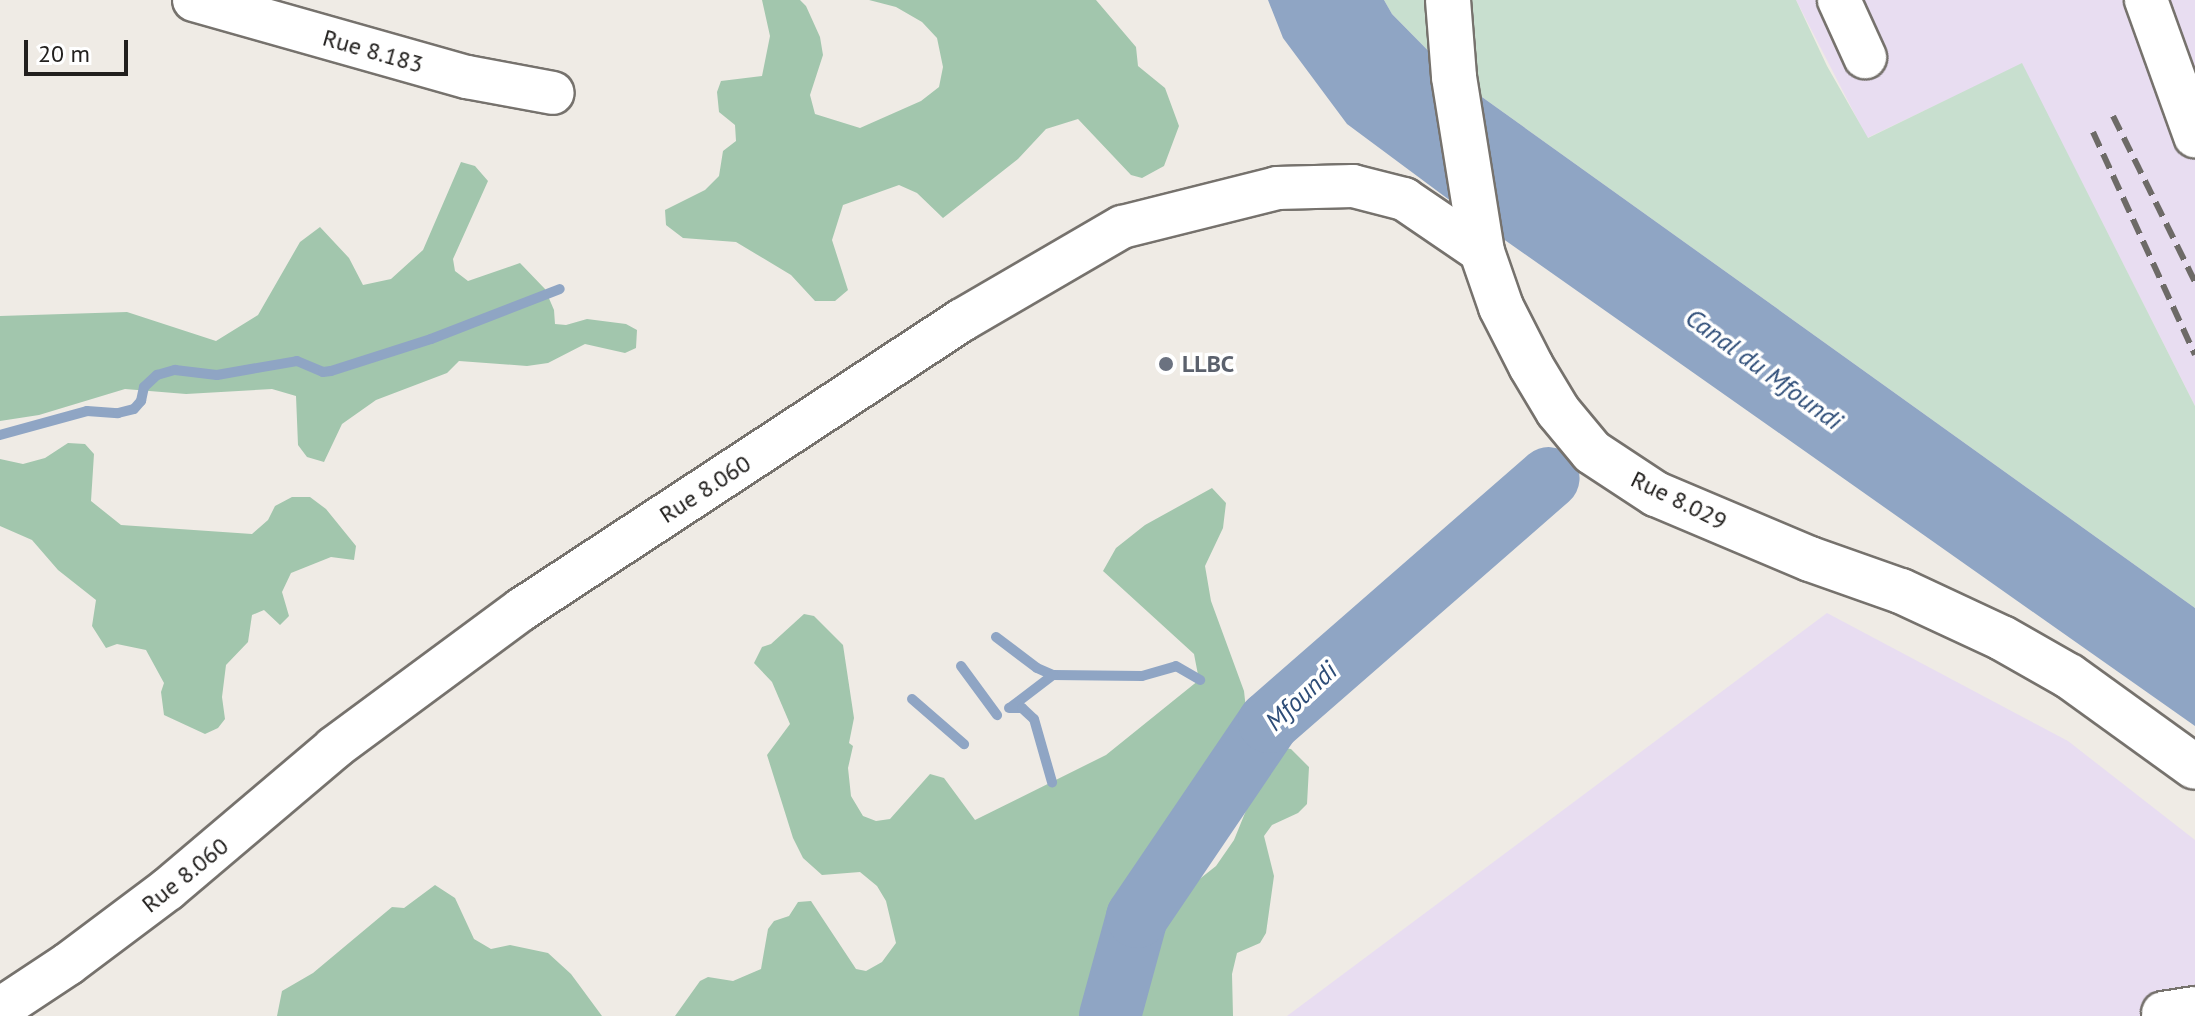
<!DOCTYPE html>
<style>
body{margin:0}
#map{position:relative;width:2195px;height:1016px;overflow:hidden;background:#efebe5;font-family:"PT Sans",sans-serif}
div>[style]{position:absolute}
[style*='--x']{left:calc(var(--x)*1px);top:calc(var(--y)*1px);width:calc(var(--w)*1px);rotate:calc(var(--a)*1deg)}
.industrial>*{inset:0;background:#e8ddf1}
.green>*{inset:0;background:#c8dfcf}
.forest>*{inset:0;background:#a2c6ad}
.water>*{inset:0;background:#8fa5c4}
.stream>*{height:10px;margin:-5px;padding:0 5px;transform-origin:5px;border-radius:5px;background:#8fa5c4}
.river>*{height:62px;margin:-31px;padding:0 31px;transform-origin:31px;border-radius:31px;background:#8fa5c4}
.roads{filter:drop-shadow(2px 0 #76726d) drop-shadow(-2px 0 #76726d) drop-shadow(0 2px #76726d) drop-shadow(0 -2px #76726d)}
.minor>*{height:42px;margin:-21px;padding:0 21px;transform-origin:21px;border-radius:21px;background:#fff}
.major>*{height:44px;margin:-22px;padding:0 22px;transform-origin:22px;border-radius:22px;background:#fff}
.rail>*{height:6px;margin-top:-3px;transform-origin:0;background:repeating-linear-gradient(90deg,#6d6a67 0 16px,transparent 0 24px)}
.dots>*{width:22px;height:22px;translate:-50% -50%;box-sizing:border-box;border:4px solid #fff;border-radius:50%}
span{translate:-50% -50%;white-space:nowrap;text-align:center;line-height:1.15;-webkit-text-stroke:7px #fff;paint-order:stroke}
.street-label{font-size:24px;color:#22201e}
.worship-label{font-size:24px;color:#5b616d;font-weight:700}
.left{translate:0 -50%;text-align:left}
.water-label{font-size:26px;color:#2d4c77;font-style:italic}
.scale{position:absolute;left:24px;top:40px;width:104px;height:36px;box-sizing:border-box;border:4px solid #22201e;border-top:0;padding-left:10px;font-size:24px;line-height:28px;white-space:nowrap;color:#22201e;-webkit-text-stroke:6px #fff;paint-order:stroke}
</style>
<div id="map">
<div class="industrial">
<div style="clip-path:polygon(1796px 0,2195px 0,2195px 406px,2022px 64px,1867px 138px)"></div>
<div style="clip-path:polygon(1827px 613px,2068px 741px,2195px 840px,2195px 1016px,1287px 1016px)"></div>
</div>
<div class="green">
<div style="clip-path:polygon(1384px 0,1796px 0,1827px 66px,1868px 138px,2022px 63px,2195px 406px,2195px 608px,1454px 77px,1392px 14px)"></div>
</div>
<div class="forest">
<div style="clip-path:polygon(762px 0,800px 0,806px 6px,820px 37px,823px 55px,810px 95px,815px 114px,860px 128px,921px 101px,939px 87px,943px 67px,937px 38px,922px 22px,896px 7px,869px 0,1096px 0,1136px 47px,1138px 66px,1165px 88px,1179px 126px,1164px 166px,1142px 178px,1131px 175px,1078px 119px,1046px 129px,1018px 159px,943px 218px,917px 193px,899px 185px,843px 205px,832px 240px,848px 290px,835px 301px,815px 301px,791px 275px,736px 242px,683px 238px,666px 225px,665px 210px,705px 190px,719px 176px,723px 151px,736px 141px,735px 125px,719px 112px,717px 92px,721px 81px,762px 76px,770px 36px)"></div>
<div style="clip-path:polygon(461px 162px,475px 166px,488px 181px,453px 259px,455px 271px,468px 281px,520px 263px,545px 289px,554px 310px,555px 324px,566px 325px,587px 319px,626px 324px,637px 330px,636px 348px,625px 353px,585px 344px,548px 363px,527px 366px,459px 361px,447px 373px,376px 400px,342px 424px,324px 462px,307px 457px,298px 445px,296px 396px,272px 389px,186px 394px,125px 389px,39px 415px,0 421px,0 316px,127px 312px,216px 341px,258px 315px,300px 242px,320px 227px,349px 258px,363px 285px,391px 279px,423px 250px)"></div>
<div style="clip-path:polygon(68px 443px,85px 444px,94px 454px,91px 501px,121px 525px,252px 534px,268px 520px,275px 506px,292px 497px,310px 497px,326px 509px,356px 546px,354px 560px,331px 557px,291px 573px,282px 592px,289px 616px,280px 625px,264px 610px,252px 615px,248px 642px,226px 665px,222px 697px,225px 719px,218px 728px,205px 734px,164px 715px,161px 692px,164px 683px,146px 650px,117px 644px,106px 648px,92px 626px,96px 600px,58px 570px,32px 540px,0 526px,0 459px,23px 464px,45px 458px)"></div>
<div style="clip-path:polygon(1212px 488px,1226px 503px,1223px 528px,1205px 566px,1211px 601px,1244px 691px,1246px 709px,1196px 829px,1174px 854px,1149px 867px,1129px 890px,1110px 949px,1099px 963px,1093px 1004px,1087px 1016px,675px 1016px,700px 981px,708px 977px,733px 981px,761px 969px,768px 929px,774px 921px,789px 916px,798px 902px,811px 901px,856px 969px,866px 971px,882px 962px,896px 943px,886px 901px,877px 886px,860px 872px,822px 875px,803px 858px,793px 838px,767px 755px,790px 724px,772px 682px,754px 663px,762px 647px,771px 644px,804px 614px,814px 616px,843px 645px,854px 718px,849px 743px,853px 746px,848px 768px,851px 796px,863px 816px,876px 821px,890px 819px,930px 774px,944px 778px,975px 820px,1106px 755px,1199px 680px,1194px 654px,1103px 571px,1116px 548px,1145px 525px)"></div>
<div style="clip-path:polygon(1284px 748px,1291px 749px,1309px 767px,1307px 804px,1298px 813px,1272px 825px,1264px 836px,1274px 876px,1266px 933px,1260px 943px,1237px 953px,1232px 974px,1233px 1016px,1140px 1016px,1161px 914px,1173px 900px,1216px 866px,1234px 840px,1267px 759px)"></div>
<div style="clip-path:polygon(435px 885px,455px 898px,474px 939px,491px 949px,510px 945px,548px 953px,571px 974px,602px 1016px,277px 1016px,282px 991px,313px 973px,392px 907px,404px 908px)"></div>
</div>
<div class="water">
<div style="clip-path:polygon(1268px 0,1384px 0,1392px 14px,1454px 77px,2195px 608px,2195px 726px,1475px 219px,1347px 124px,1283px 38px)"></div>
</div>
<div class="stream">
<div style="--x:0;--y:435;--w:90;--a:-15.4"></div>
<div style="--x:87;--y:411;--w:31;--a:4"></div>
<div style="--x:118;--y:413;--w:16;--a:-14"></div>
<div style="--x:134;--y:409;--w:11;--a:-49"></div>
<div style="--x:141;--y:401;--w:14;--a:-78"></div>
<div style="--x:144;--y:387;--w:18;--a:-43"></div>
<div style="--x:157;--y:375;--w:19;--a:-16"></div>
<div style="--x:175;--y:370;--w:42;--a:6.8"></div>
<div style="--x:217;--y:375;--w:81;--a:-9.9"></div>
<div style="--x:297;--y:361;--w:28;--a:23"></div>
<div style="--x:323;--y:372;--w:8;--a:-7"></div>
<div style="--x:331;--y:371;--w:105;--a:-17.7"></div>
<div style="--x:431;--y:339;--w:138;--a:-21.2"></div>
<div style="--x:996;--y:637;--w:51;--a:37.1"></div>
<div style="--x:1037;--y:668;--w:17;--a:24"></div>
<div style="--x:1053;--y:675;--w:89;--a:0.6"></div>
<div style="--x:1142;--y:676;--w:35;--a:-16"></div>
<div style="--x:1176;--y:666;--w:28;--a:30"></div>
<div style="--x:961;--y:666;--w:61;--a:53.7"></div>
<div style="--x:912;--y:699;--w:69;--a:40.9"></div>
<div style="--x:1011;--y:707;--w:53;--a:-37.3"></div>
<div style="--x:1009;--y:708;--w:13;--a:0"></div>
<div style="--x:1022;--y:708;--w:16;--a:43"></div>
<div style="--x:1034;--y:719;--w:66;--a:74.1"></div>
</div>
<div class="river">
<div style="--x:1110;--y:1016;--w:103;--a:-74.7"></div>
<div style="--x:1137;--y:917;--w:235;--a:-55.9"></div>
<div style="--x:1269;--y:722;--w:371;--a:-41.1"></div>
</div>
<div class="roads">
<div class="minor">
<div style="--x:194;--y:0;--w:284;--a:15.8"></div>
<div style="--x:467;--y:77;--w:87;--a:10.5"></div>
<div style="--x:1839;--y:0;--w:63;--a:65.5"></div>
<div style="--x:2146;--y:0;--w:145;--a:70.2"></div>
<div style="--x:0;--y:1009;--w:82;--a:-33.5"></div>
<div style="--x:68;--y:964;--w:125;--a:-36.9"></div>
<div style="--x:168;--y:889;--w:218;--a:-40.3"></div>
<div style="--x:334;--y:748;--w:234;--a:-36.5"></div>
<div style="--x:522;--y:609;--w:526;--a:-33.3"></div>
<div style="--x:962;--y:320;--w:185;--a:-30.2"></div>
<div style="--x:1122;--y:227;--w:160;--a:-14.1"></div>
<div style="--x:1277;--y:188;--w:76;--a:-1.5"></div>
<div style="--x:1353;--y:186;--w:53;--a:14.3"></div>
<div style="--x:1404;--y:199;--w:94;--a:34.2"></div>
<div style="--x:2163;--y:1013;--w:32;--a:-9"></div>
</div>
<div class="major">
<div style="--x:1448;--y:0;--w:77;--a:85.5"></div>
<div style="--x:1454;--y:77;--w:177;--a:80.9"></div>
<div style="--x:1482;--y:252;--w:58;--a:70.9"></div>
<div style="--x:1501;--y:307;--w:66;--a:63"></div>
<div style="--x:1531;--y:366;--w:52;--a:59"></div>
<div style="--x:1558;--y:411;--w:53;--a:50.3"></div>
<div style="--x:1592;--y:452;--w:77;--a:33.3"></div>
<div style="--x:1656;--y:494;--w:167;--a:22.9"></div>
<div style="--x:1810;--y:559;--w:96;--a:19.4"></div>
<div style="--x:1901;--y:591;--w:111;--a:25"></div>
<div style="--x:2002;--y:638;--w:77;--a:29.6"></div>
<div style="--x:2069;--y:676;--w:155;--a:35.8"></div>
</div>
</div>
<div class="rail">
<div style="--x:2113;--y:116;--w:185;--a:63.7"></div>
<div style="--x:2093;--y:132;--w:245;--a:65.4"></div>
</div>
<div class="dots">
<div style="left:1166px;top:364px;background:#6b7280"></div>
</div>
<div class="street-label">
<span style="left:373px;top:51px;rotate:16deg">Rue 8.183</span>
<span style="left:705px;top:489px;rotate:-33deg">Rue 8.060</span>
<span style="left:1679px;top:500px;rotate:26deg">Rue 8.029</span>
<span style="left:185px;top:875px;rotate:-39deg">Rue 8.060</span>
</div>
<div class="worship-label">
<span class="left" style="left:1182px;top:364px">LLBC</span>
</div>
<div class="water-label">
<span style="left:1764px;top:369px;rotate:36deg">Canal du Mfoundi</span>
<span style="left:1301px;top:696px;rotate:-43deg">Mfoundi</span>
</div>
<div class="scale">20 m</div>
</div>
